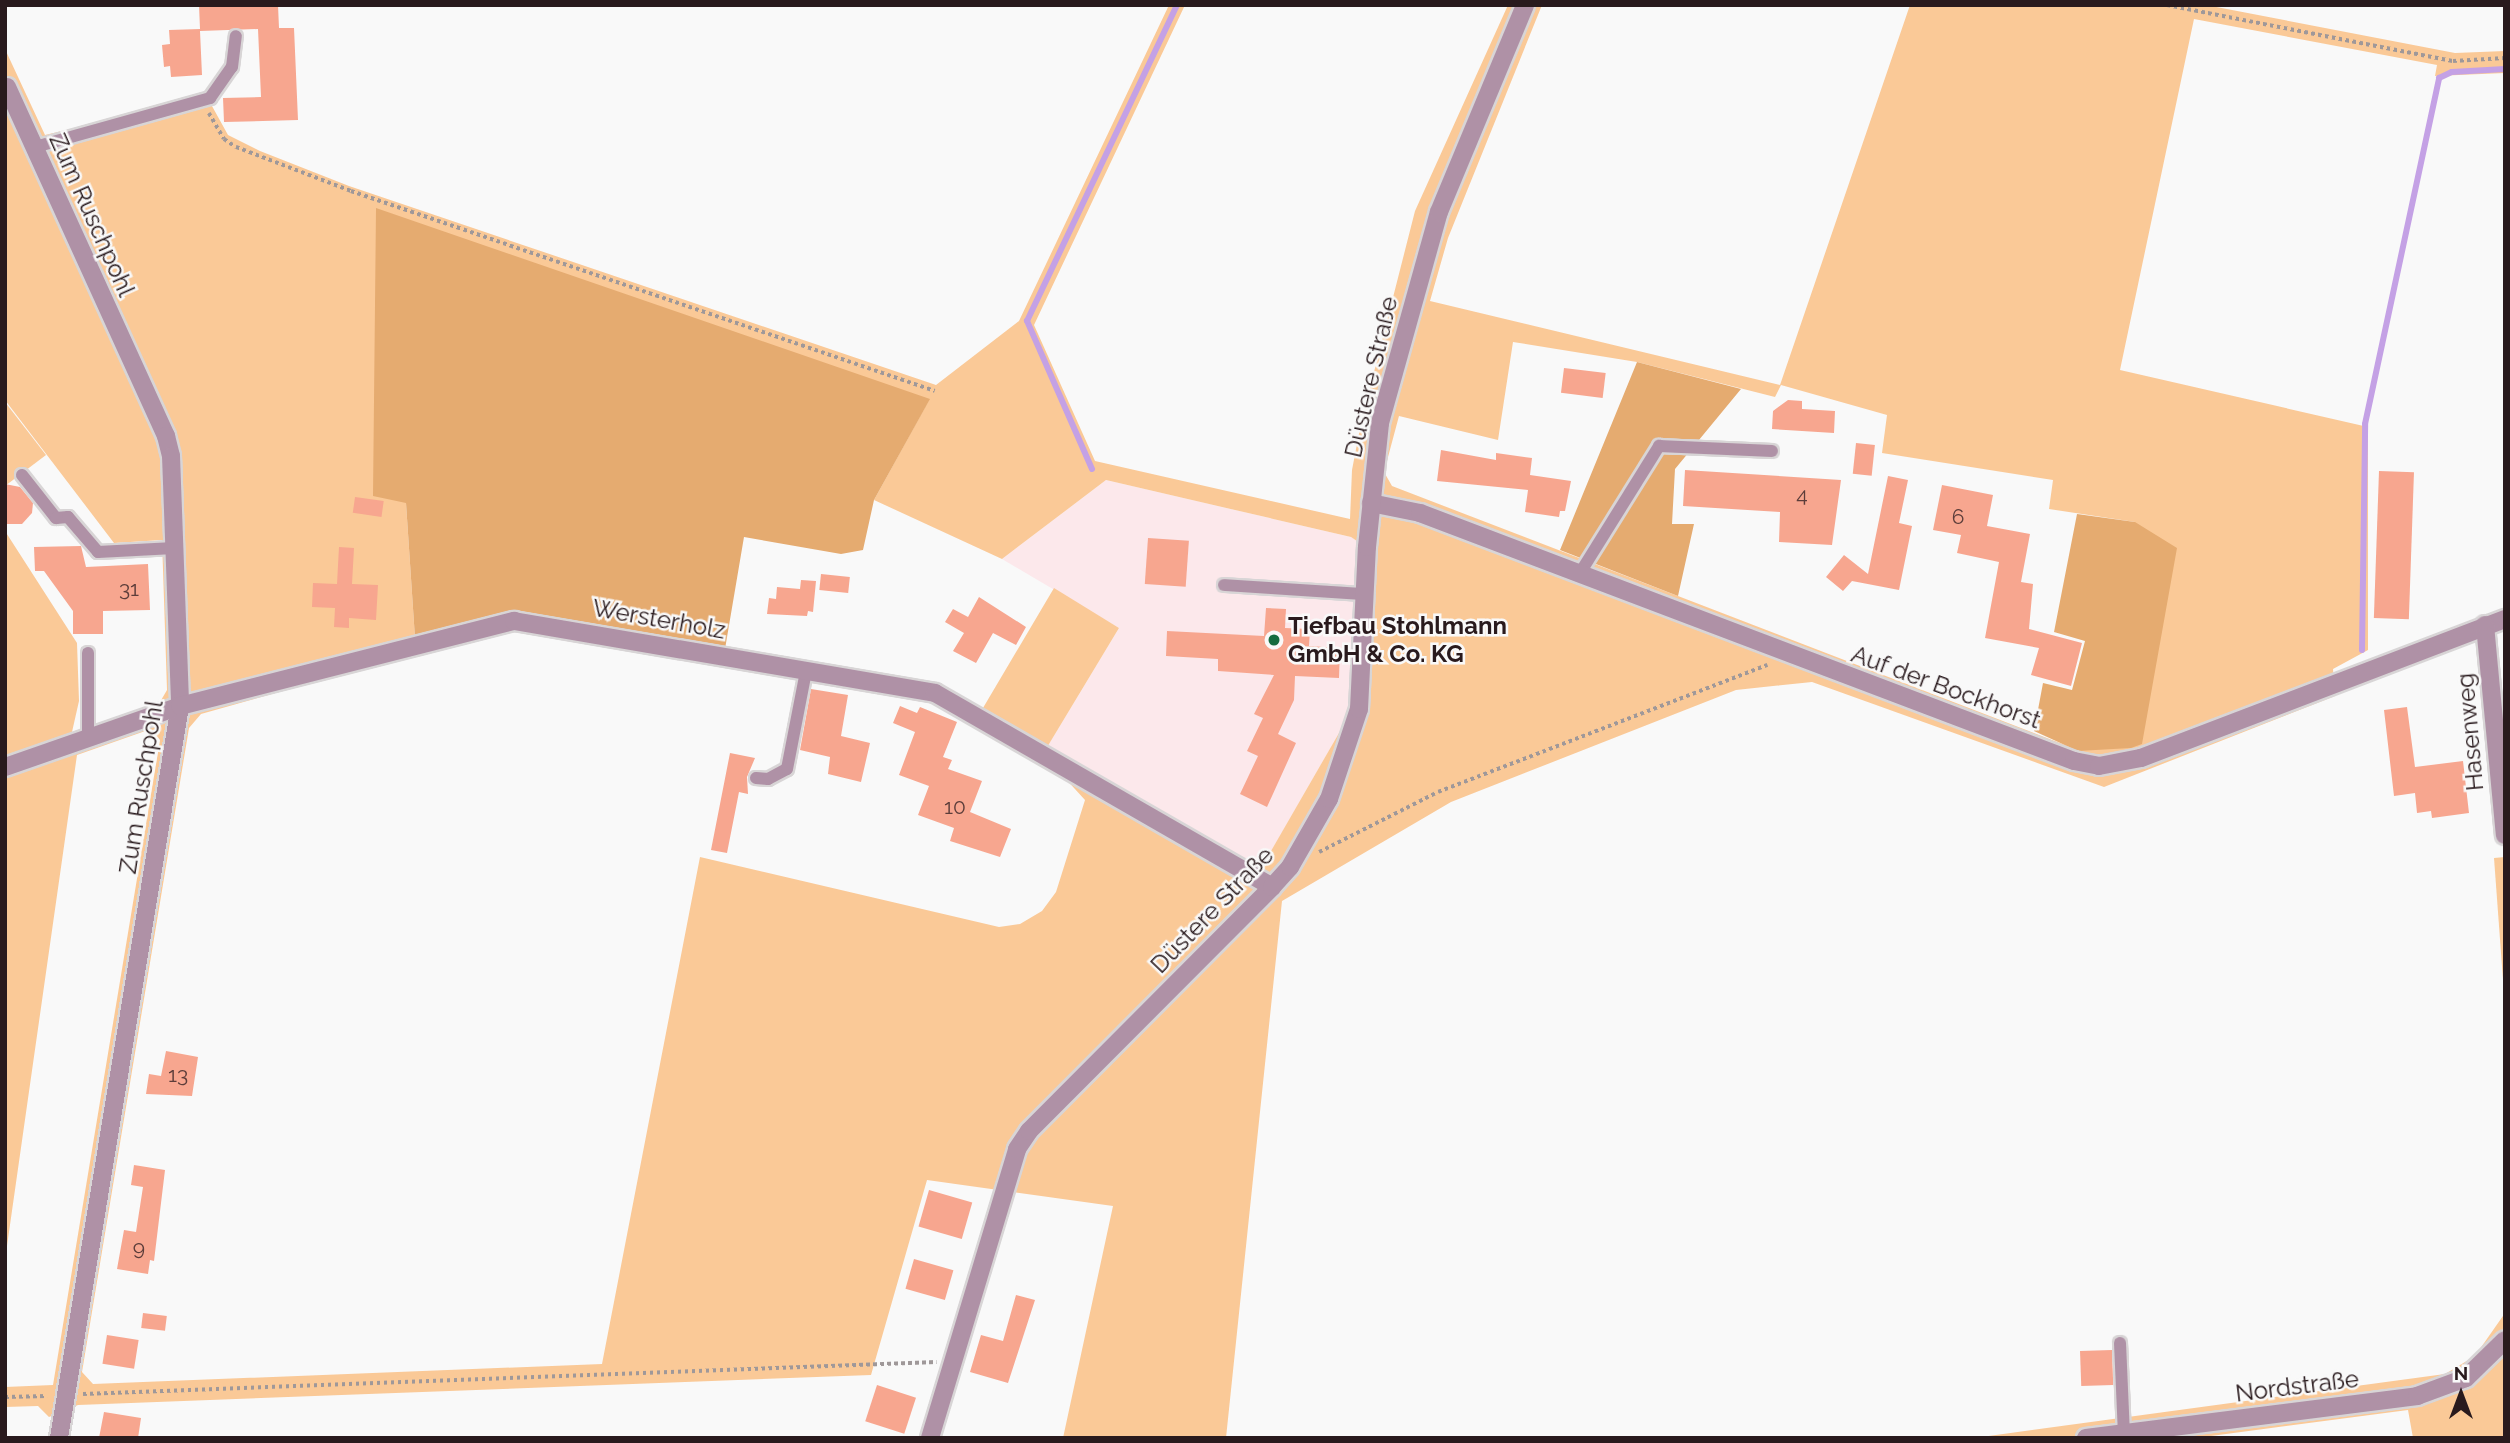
<!DOCTYPE html>
<meta charset="utf-8">
<style>
body{margin:0}
#map{position:relative;width:2510px;height:1443px;overflow:hidden;background:#f9f9f9;font-family:Raleway,sans-serif}
div>[style]{position:absolute}
[style*='--x']{left:calc(var(--x)*1px);top:calc(var(--y)*1px);width:calc(var(--w)*1px);rotate:calc(var(--a)*1deg)}
.built>*{inset:0;background:#fce8eb}
.green>*{inset:0;background:#fac997}
.forest>*{inset:0;background:#e5ab70}
.stream>*{height:6px;margin:-3px;padding:0 3px;transform-origin:3px;border-radius:3px;background:#c4a1e5}
.building>*{inset:0;background:#f7a68f;transform-origin:0 0}
.path>*{height:3.5px;margin-top:-1.75px;transform-origin:0;background:repeating-linear-gradient(90deg,#9f9899 0 3.5px,transparent 0 7px)}
.roads{filter:drop-shadow(2px 0 #d8d5d6) drop-shadow(-2px 0 #d8d5d6) drop-shadow(0 2px #d8d5d6) drop-shadow(0 -2px #d8d5d6)}
.service>*{height:12px;margin:-6px;padding:0 6px;transform-origin:6px;border-radius:6px;background:#af91a6}
.minor>*{height:18px;margin:-9px;padding:0 9px;transform-origin:9px;border-radius:9px;background:#af91a6}
.dots>*{width:19px;height:19px;translate:-50% -50%;box-sizing:border-box;border:4px solid #f9f9f9;border-radius:50%}
span{translate:-50% -50%;white-space:nowrap;text-align:center;line-height:1.15;-webkit-text-stroke:5px #f9f9f9;paint-order:stroke}
.number-label{font-size:21px;color:#5c3d3a}
.number-label span{-webkit-text-stroke-width:0}
.street-label{font-size:24px;color:#291a1d}
.poi-label{font-size:24px;color:#291a1d;font-weight:700}
.left{translate:0 -50%;text-align:left}
.frame{position:absolute;inset:0;border:7px solid #291a1d;pointer-events:none}
.north{position:absolute;left:2426px;top:1359px;width:70px;height:70px;-webkit-text-stroke:5px #f9f9f9;paint-order:stroke;rotate:0deg;font-size:19px;font-weight:700;line-height:28px;text-align:center;color:#291a1d}
.north::after{content:'';display:block;margin:auto;width:24px;height:32px;background:#291a1d;clip-path:polygon(50% 0,100% 100%,50% 72%,0 100%)}
</style>
<div id="map">
<div class="built">
<div style="clip-path:polygon(1106px 480px,1351px 537px,1363px 544px,1354px 707px,1260px 871px,1043px 754px,1119px 628px,1002px 559px)"></div>
</div>
<div class="green">
<div style="clip-path:polygon(evenodd,1169px 5px,1185px 5px,1034px 325px,1095px 461px,1350px 519px,1352px 470px,1361px 423px,1415px 211px,1508px 5px,1542px 5px,1448px 238px,1430px 301px,1780px 385px,1910px 5px,2206px 5px,2455px 53px,2505px 51px,2505px 73px,2435px 76px,2437px 65px,2194px 19px,2120px 370px,2368px 427px,2368px 650px,2333px 669px,2335px 696px,2104px 787px,1812px 682px,1736px 690px,1451px 802px,1282px 901px,1226px 1438px,1063px 1438px,1113px 1206px,927px 1180px,871px 1375px,78px 1405px,49px 1417px,38px 1406px,5px 1407px,5px 1387px,53px 1385px,160px 740px,151px 729px,77px 755px,5px 1260px,5px 531px,77px 643px,79px 701px,72px 732px,160px 702px,167px 690px,162px 540px,114px 543px,5px 400px,5px 49px,45px 135px,207px 97px,228px 135px,260px 151px,349px 186px,936px 385px,1019px 321px,1169px 5px,1513px 342px,1637px 362px,1775px 397px,1781px 385px,1887px 415px,1882px 453px,2053px 480px,2049px 509px,2135px 522px,2078px 750px,1392px 486px,1384px 472px,1399px 416px,1498px 440px,1513px 342px,1169px 5px,929px 400px,874px 500px,1002px 559px,1106px 480px,1351px 537px,1363px 545px,1354px 707px,1260px 870px,1043px 754px,1119px 628px,1054px 588px,980px 713px,1043px 754px,1085px 800px,1056px 892px,1042px 911px,1020px 924px,999px 927px,700px 857px,602px 1364px,93px 1384px,82px 1372px,189px 728px,201px 714px,493px 632px,517px 632px,734px 666px,725px 649px,518px 614px,415px 638px,406px 503px,929px 400px)"></div>
<div style="clip-path:polygon(5px 402px,46px 455px,5px 486px)"></div>
<div style="clip-path:polygon(2505px 857px,2505px 1007px,2494px 858px)"></div>
<div style="clip-path:polygon(2505px 1313px,2505px 1438px,2413px 1438px,2408px 1410px,2196px 1438px,1974px 1438px,2445px 1374px,2475px 1356px)"></div>
</div>
<div class="forest">
<div style="clip-path:polygon(376px 208px,930px 399px,874px 500px,863px 550px,841px 554px,744px 537px,725px 649px,518px 614px,415px 638px,406px 503px,373px 496px)"></div>
<div style="clip-path:polygon(1637px 362px,1741px 389px,1675px 469px,1672px 524px,1694px 524px,1678px 596px,1560px 550px)"></div>
<div style="clip-path:polygon(2077px 514px,2135px 522px,2177px 548px,2142px 744px,2131px 748px,2078px 751px,2034px 731px,2043px 683px,2072px 690px,2085px 641px,2054px 632px)"></div>
</div>
<div class="stream">
<div style="--x:1092;--y:469;--w:162;--a:-113.7"></div>
<div style="--x:1027;--y:321;--w:350;--a:-64.6"></div>
<div style="--x:2362;--y:650;--w:226;--a:-89.2"></div>
<div style="--x:2365;--y:424;--w:354;--a:-77.9"></div>
<div style="--x:2439;--y:78;--w:14;--a:-25"></div>
<div style="--x:2452;--y:72;--w:53;--a:-3.2"></div>
</div>
<div class="building">
<div style="clip-path:polygon(199px 5px,278px 5px,279px 28px,294px 28px,298px 120px,224px 122px,223px 98px,261px 97px,258px 29px,200px 31px,202px 75px,171px 77px,170px 66px,164px 67px,162px 45px,170px 44px,169px 30px,200px 29px)"></div>
<div style="left:1564px;top:368px;width:42px;height:25px;rotate:7deg"></div>
<div style="clip-path:polygon(1788px 400px,1802px 401px,1802px 409px,1835px 411px,1834px 433px,1772px 429px,1773px 411px)"></div>
<div style="left:1856px;top:443px;width:19px;height:31px;rotate:6deg"></div>
<div style="clip-path:polygon(1441px 450px,1496px 460px,1496px 453px,1532px 458px,1530px 475px,1571px 481px,1565px 511px,1560px 511px,1559px 517px,1525px 512px,1528px 490px,1437px 481px)"></div>
<div style="clip-path:polygon(1685px 470px,1841px 480px,1832px 545px,1779px 542px,1780px 512px,1683px 506px)"></div>
<div style="left:2379px;top:471px;width:35px;height:147px;rotate:2deg"></div>
<div style="clip-path:polygon(1888px 476px,1908px 480px,1899px 523px,1912px 526px,1899px 590px,1852px 581px,1843px 591px,1826px 577px,1844px 555px,1868px 574px)"></div>
<div style="clip-path:polygon(5px 484px,20px 487px,33px 503px,32px 513px,22px 524px,5px 524px)"></div>
<div style="clip-path:polygon(1942px 485px,1993px 495px,1987px 526px,2030px 534px,2021px 582px,2033px 584px,2029px 629px,2082px 643px,2071px 686px,2031px 675px,2039px 648px,1985px 638px,1999px 562px,1957px 553px,1961px 535px,1933px 530px)"></div>
<div style="left:355px;top:497px;width:29px;height:16px;rotate:8deg"></div>
<div style="left:1148px;top:538px;width:41px;height:46px;rotate:4deg"></div>
<div style="clip-path:polygon(81px 546px,86px 567px,148px 564px,150px 610px,103px 611px,103px 634px,73px 634px,73px 611px,44px 571px,35px 571px,34px 547px)"></div>
<div style="clip-path:polygon(339px 547px,354px 548px,352px 584px,378px 585px,376px 620px,349px 618px,349px 628px,334px 627px,335px 608px,312px 607px,313px 583px,337px 584px)"></div>
<div style="left:821px;top:574px;width:29px;height:16px;rotate:6deg"></div>
<div style="clip-path:polygon(801px 580px,816px 581px,813px 612px,808px 611px,807px 616px,767px 614px,769px 598px,776px 599px,777px 587px,800px 589px)"></div>
<div style="clip-path:polygon(979px 597px,1026px 627px,1016px 645px,993px 633px,976px 663px,953px 651px,964px 633px,945px 622px,953px 609px,968px 617px)"></div>
<div style="clip-path:polygon(1266px 608px,1286px 609px,1285px 628px,1310px 629px,1309px 646px,1340px 648px,1339px 678px,1295px 676px,1294px 700px,1278px 734px,1296px 743px,1267px 807px,1240px 794px,1258px 756px,1247px 751px,1263px 718px,1254px 714px,1274px 675px,1218px 671px,1218px 659px,1166px 656px,1167px 631px,1264px 636px)"></div>
<div style="clip-path:polygon(811px 689px,848px 695px,841px 736px,870px 743px,861px 782px,828px 774px,830px 757px,800px 750px)"></div>
<div style="clip-path:polygon(900px 706px,917px 713px,920px 707px,957px 722px,943px 757px,952px 760px,948px 769px,982px 781px,970px 812px,1011px 829px,1000px 857px,950px 841px,954px 828px,918px 815px,929px 786px,899px 775px,915px 732px,893px 723px)"></div>
<div style="clip-path:polygon(2407px 707px,2415px 767px,2463px 761px,2469px 813px,2432px 818px,2431px 811px,2417px 813px,2415px 793px,2394px 796px,2384px 710px)"></div>
<div style="clip-path:polygon(730px 753px,755px 758px,747px 777px,748px 794px,739px 792px,727px 853px,711px 850px)"></div>
<div style="clip-path:polygon(166px 1051px,198px 1057px,192px 1096px,146px 1094px,149px 1074px,161px 1076px)"></div>
<div style="clip-path:polygon(134px 1165px,165px 1170px,154px 1261px,150px 1260px,148px 1274px,117px 1269px,124px 1230px,136px 1232px,143px 1187px,131px 1185px)"></div>
<div style="left:929px;top:1190px;width:45px;height:38px;rotate:16deg"></div>
<div style="left:914px;top:1259px;width:41px;height:31px;rotate:16deg"></div>
<div style="clip-path:polygon(1016px 1295px,1035px 1300px,1008px 1383px,970px 1372px,981px 1335px,1003px 1341px)"></div>
<div style="left:143px;top:1313px;width:24px;height:15px;rotate:7deg"></div>
<div style="left:107px;top:1335px;width:32px;height:29px;rotate:9deg"></div>
<div style="left:2112px;top:1350px;width:35px;height:32px;rotate:88deg"></div>
<div style="left:877px;top:1385px;width:41px;height:38px;rotate:18deg"></div>
<div style="clip-path:polygon(104px 1412px,141px 1418px,138px 1438px,99px 1438px)"></div>
</div>
<div class="path">
<div style="--x:2167;--y:5;--w:291;--a:11.1"></div>
<div style="--x:2453;--y:61;--w:52;--a:-3.3"></div>
<div style="--x:209;--y:113;--w:30;--a:60"></div>
<div style="--x:224;--y:139;--w:14;--a:34"></div>
<div style="--x:236;--y:147;--w:123;--a:20.9"></div>
<div style="--x:351;--y:191;--w:617;--a:18.9"></div>
<div style="--x:1319;--y:852;--w:133;--a:-26.8"></div>
<div style="--x:1438;--y:792;--w:353;--a:-21.1"></div>
<div style="--x:83;--y:1394;--w:854;--a:-2.15"></div>
<div style="--x:5;--y:1397;--w:42;--a:-1.4"></div>
</div>
<div class="roads">
<div class="service">
<div style="--x:35;--y:147;--w:182;--a:-15.6"></div>
<div style="--x:210;--y:98;--w:38;--a:-55"></div>
<div style="--x:232;--y:67;--w:31;--a:-83"></div>
<div style="--x:22;--y:475;--w:55;--a:51.7"></div>
<div style="--x:56;--y:518;--w:12;--a:-5"></div>
<div style="--x:68;--y:517;--w:46;--a:49.4"></div>
<div style="--x:98;--y:552;--w:76;--a:-3"></div>
<div style="--x:1580;--y:573;--w:150;--a:-58.1"></div>
<div style="--x:1659;--y:446;--w:113;--a:2.5"></div>
<div style="--x:1224;--y:585;--w:140;--a:3.7"></div>
<div style="--x:88;--y:653;--w:86;--a:90"></div>
<div style="--x:756;--y:778;--w:12;--a:5"></div>
<div style="--x:768;--y:779;--w:21;--a:-28"></div>
<div style="--x:787;--y:769;--w:100;--a:-79"></div>
<div style="--x:2120;--y:1343;--w:90;--a:87.5"></div>
</div>
<div class="minor">
<div style="--x:7;--y:87;--w:384;--a:65.5"></div>
<div style="--x:166;--y:436;--w:21;--a:76"></div>
<div style="--x:171;--y:456;--w:250;--a:87.9"></div>
<div style="--x:180;--y:706;--w:742;--a:99.39"></div>
<div style="--x:1371;--y:503;--w:50;--a:11.5"></div>
<div style="--x:1420;--y:513;--w:699;--a:20.77"></div>
<div style="--x:2074;--y:761;--w:25;--a:11"></div>
<div style="--x:2099;--y:766;--w:43;--a:-10.8"></div>
<div style="--x:2141;--y:758;--w:390;--a:-20.9"></div>
<div style="--x:2485;--y:625;--w:211;--a:84.6"></div>
<div style="--x:5;--y:767;--w:185;--a:-19.2"></div>
<div style="--x:180;--y:706;--w:345;--a:-14.3"></div>
<div style="--x:514;--y:621;--w:427;--a:9.7"></div>
<div style="--x:935;--y:693;--w:389;--a:29.9"></div>
<div style="--x:930;--y:1438;--w:302;--a:-73.2"></div>
<div style="--x:1017;--y:1149;--w:22;--a:-56"></div>
<div style="--x:1029;--y:1131;--w:344;--a:-45.1"></div>
<div style="--x:1272;--y:887;--w:27;--a:-48"></div>
<div style="--x:1290;--y:867;--w:78;--a:-60.2"></div>
<div style="--x:1329;--y:799;--w:95;--a:-71.6"></div>
<div style="--x:1359;--y:709;--w:162;--a:-87.2"></div>
<div style="--x:1367;--y:547;--w:125;--a:-84"></div>
<div style="--x:1380;--y:423;--w:219;--a:-74.4"></div>
<div style="--x:1439;--y:212;--w:224;--a:-67.4"></div>
<div style="--x:2086;--y:1438;--w:334;--a:-7.2"></div>
<div style="--x:2417;--y:1396;--w:52;--a:-20.2"></div>
<div style="--x:2466;--y:1378;--w:54;--a:-44.3"></div>
</div>
</div>
<div class="dots">
<div style="left:1274px;top:640px;background:#156c3f"></div>
</div>
<div class="number-label">
<span style="left:1802px;top:495px">4</span>
<span style="left:1958px;top:517px">6</span>
<span style="left:129px;top:589px">31</span>
<span style="left:955px;top:807px">10</span>
<span style="left:178px;top:1075px">13</span>
<span style="left:139px;top:1248px">9</span>
</div>
<div class="street-label">
<span style="left:92px;top:215px;rotate:66deg">Zum Ruschpohl</span>
<span style="left:1371px;top:377px;rotate:-77deg">Düstere Straße</span>
<span style="left:659px;top:619px;rotate:10deg">Wersterholz</span>
<span style="left:1946px;top:687px;rotate:20deg">Auf der Bockhorst</span>
<span style="left:2470px;top:732px;rotate:-95deg">Hasenweg</span>
<span style="left:141px;top:787px;rotate:-81deg">Zum Ruschpohl</span>
<span style="left:1212px;top:910px;rotate:-46deg">Düstere Straße</span>
<span style="left:2297px;top:1386px;rotate:-7deg">Nordstraße</span>
</div>
<div class="poi-label">
<span class="left" style="left:1288px;top:640px">Tiefbau Stohlmann<br>GmbH &amp; Co. KG</span>
</div>
<div class="frame"></div>
<div class="north">N</div>
</div>
